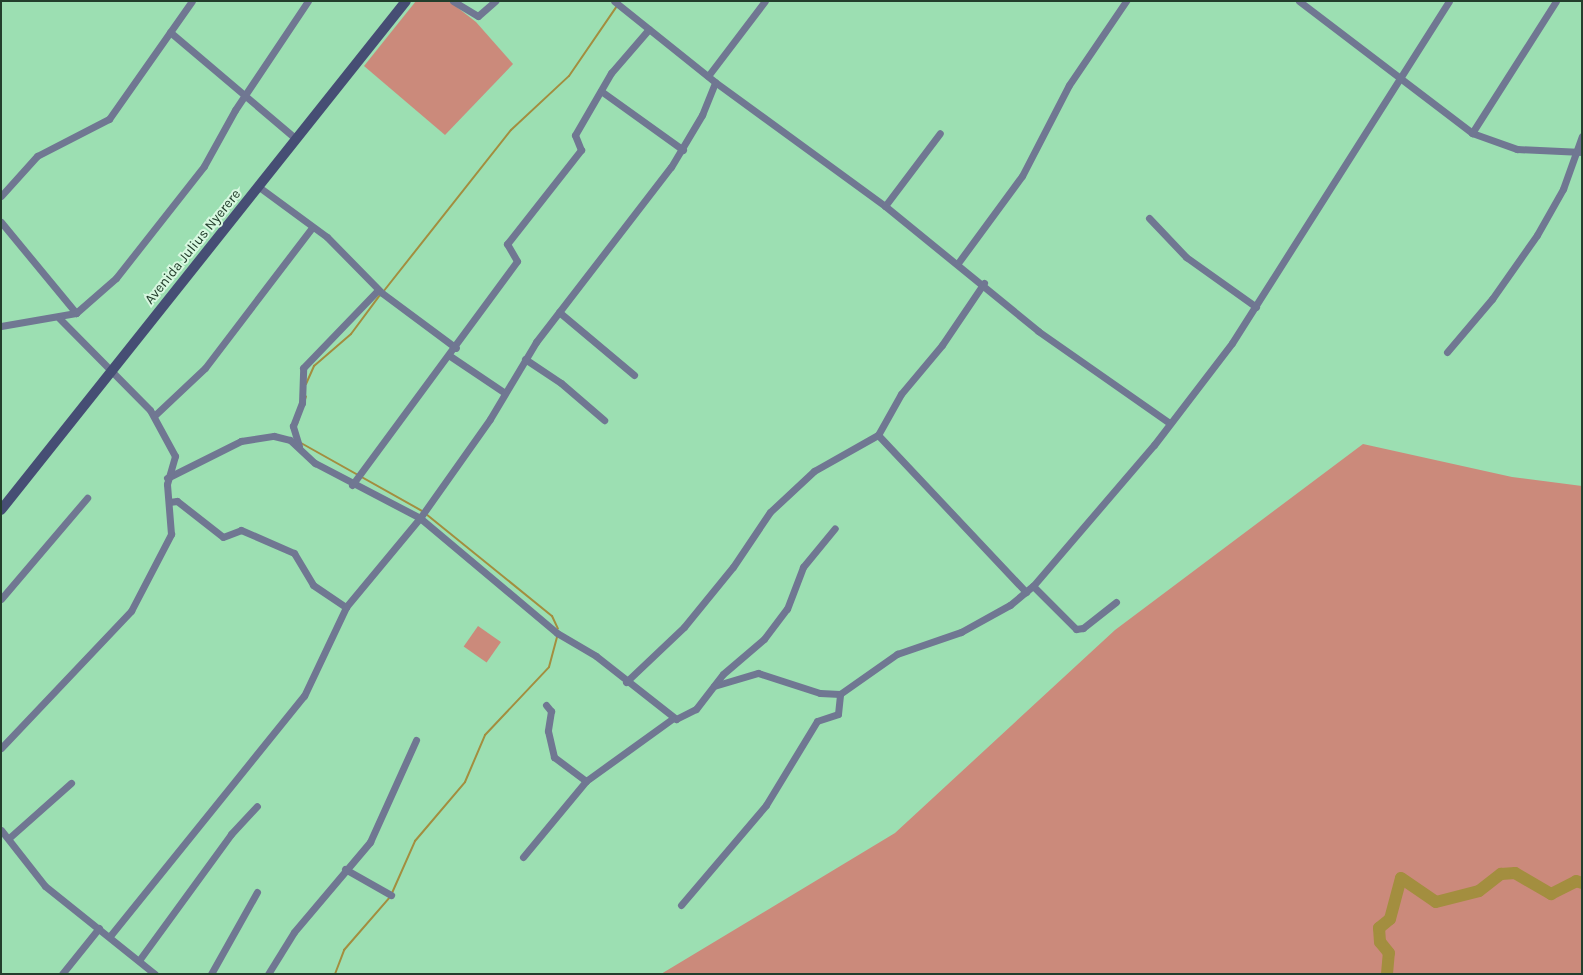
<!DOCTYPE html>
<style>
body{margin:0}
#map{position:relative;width:1583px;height:975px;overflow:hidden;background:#9cdfb2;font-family:Karla,sans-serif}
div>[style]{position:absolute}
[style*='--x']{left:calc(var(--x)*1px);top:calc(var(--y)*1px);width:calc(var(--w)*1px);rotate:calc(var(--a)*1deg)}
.green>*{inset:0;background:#cb8a7b;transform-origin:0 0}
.stream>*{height:2px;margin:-1px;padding:0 1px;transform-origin:1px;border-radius:1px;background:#a38e3f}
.river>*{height:12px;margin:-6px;padding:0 6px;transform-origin:6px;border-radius:6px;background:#a38e3f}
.street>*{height:7px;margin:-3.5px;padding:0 3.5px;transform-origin:3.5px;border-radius:3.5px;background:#707792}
.secondary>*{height:10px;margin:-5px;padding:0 5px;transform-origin:5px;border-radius:5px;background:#464e74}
span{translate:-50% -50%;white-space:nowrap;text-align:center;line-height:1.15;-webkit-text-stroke:4px #d7f8e0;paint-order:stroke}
.street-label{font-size:14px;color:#233e2c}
.frame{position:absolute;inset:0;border:2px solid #233e2c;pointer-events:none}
</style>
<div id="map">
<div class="green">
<div style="clip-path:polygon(416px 1px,449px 1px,476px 22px,513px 64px,445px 135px,364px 66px)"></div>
<div style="clip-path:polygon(1363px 444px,1512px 477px,1582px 486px,1582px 974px,661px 974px,895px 833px,1115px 630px)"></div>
<div style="left:478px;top:626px;width:28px;height:25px;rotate:35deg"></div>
</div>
<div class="stream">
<div style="--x:383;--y:292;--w:206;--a:-51.7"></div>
<div style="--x:511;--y:130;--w:79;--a:-43"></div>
<div style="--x:569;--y:76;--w:85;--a:-55.6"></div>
<div style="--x:306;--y:384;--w:20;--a:-66"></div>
<div style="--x:314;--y:366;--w:49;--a:-40.9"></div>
<div style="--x:351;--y:334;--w:49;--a:-53.4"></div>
<div style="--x:297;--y:424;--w:29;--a:-72"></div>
<div style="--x:301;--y:443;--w:139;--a:29.3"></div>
<div style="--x:426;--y:514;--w:162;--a:39"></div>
<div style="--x:552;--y:616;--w:14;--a:65"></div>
<div style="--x:392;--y:893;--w:57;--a:-66.1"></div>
<div style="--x:415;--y:841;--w:77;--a:-49.7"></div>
<div style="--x:465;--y:782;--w:51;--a:-66.9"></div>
<div style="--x:485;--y:735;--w:93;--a:-46.7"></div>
<div style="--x:549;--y:667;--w:31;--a:-75"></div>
<div style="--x:335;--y:974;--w:26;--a:-69"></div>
<div style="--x:344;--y:950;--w:70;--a:-49"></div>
</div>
<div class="river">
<div style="--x:1387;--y:974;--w:21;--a:-85"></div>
<div style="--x:1389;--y:953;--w:14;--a:-129"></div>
<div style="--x:1380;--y:942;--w:14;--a:-94"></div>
<div style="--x:1379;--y:928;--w:14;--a:-39"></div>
<div style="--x:1390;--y:919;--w:42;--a:-75"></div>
<div style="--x:1401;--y:878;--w:42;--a:34.4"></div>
<div style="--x:1436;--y:902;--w:44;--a:-14.3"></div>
<div style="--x:1479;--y:891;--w:28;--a:-38"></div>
<div style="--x:1501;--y:874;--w:14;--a:-4"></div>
<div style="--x:1515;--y:873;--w:42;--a:30.3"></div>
<div style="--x:1551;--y:894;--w:28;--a:-27"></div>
<div style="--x:1576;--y:881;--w:6;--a:18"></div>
</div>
<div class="street">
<div style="--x:453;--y:1;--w:29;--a:31"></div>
<div style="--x:478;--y:16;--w:23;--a:-41"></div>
<div style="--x:1299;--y:1;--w:218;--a:37.3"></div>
<div style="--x:1472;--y:133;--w:48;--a:19.6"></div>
<div style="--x:1517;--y:149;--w:65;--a:2.6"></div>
<div style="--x:170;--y:32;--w:165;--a:40.3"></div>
<div style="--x:708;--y:76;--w:94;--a:-52.8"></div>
<div style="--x:715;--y:82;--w:210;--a:36.1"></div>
<div style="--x:885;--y:206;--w:198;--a:39.2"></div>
<div style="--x:1038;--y:331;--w:159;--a:35"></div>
<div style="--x:601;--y:91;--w:101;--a:35.7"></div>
<div style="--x:1472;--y:133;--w:156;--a:-57.5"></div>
<div style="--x:259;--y:187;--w:84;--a:36.3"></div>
<div style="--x:327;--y:237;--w:78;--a:45.5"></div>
<div style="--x:382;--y:293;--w:92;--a:36.6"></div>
<div style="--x:1;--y:196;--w:54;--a:-48"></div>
<div style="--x:37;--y:156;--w:81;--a:-27.2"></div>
<div style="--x:109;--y:119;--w:144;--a:-54.9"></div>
<div style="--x:885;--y:206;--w:91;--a:-53"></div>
<div style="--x:1149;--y:218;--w:54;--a:46.5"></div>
<div style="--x:1186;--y:257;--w:86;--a:35.5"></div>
<div style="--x:1;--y:222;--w:118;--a:50.5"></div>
<div style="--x:958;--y:263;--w:108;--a:-53.7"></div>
<div style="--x:1022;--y:176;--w:102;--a:-62.7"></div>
<div style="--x:1069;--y:85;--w:102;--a:-55.8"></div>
<div style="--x:559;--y:312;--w:98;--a:40"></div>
<div style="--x:1;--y:326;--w:76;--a:-9.8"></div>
<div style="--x:76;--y:313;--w:53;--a:-41.2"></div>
<div style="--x:116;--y:278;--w:142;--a:-51.8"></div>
<div style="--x:204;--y:166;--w:64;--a:-61"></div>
<div style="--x:235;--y:110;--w:131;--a:-56.2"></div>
<div style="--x:1447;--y:352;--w:70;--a:-49.7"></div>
<div style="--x:1492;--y:299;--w:78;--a:-54.9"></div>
<div style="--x:1537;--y:235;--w:53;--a:-60.5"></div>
<div style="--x:1563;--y:189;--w:56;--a:-70.3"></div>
<div style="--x:450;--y:356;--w:66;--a:33.9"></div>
<div style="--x:525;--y:359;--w:43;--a:33.7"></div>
<div style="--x:561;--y:383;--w:57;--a:40.7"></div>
<div style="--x:154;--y:416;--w:70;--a:-43.3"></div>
<div style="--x:205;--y:368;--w:175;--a:-52.7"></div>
<div style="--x:878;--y:435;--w:216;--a:46.7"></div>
<div style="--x:299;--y:446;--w:21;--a:-107"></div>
<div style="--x:293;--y:426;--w:25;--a:-69"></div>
<div style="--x:302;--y:403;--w:35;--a:-88"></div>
<div style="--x:303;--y:368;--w:108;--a:-46.1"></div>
<div style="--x:167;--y:478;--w:83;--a:-26.6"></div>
<div style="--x:241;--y:441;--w:33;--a:-9"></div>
<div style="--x:274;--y:436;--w:16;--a:14"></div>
<div style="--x:290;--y:440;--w:34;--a:43"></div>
<div style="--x:315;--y:463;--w:119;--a:27.6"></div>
<div style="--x:420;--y:518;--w:179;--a:40"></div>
<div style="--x:557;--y:633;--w:45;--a:30.5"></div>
<div style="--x:596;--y:656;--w:102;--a:38.2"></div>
<div style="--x:676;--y:719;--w:22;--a:-27"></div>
<div style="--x:696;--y:709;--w:44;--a:-52.4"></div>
<div style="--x:723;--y:674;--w:54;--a:-40.5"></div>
<div style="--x:764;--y:639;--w:38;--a:-53"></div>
<div style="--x:787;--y:609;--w:45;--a:-69.1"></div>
<div style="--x:803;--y:567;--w:50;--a:-50.6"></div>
<div style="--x:352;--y:485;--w:278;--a:-53.6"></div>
<div style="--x:517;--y:261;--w:20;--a:-120"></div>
<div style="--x:507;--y:244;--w:120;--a:-51.8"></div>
<div style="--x:581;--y:150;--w:16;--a:-112"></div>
<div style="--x:575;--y:135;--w:72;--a:-59.9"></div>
<div style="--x:611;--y:73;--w:58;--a:-49.2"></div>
<div style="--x:169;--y:502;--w:8;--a:-7"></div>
<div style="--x:177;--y:501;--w:58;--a:38"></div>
<div style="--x:223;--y:537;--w:19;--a:-21"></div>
<div style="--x:241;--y:530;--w:58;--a:23.5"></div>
<div style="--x:294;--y:553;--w:37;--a:59"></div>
<div style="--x:313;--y:585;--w:40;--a:34"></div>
<div style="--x:1033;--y:586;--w:61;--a:45"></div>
<div style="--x:1076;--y:629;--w:7;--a:-8"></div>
<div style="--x:1083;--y:628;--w:42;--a:-38.2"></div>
<div style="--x:1;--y:599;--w:133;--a:-49.6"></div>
<div style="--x:626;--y:682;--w:80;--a:-43.5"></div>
<div style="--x:684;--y:627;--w:77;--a:-50.8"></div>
<div style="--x:733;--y:567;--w:66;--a:-56.1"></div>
<div style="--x:770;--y:512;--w:60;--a:-43"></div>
<div style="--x:814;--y:471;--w:73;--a:-29.4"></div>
<div style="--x:878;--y:435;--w:47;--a:-60.7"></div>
<div style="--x:901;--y:394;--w:64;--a:-50.1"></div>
<div style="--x:942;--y:345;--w:75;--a:-55.9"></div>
<div style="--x:714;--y:686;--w:46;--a:-16.5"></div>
<div style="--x:758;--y:673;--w:65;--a:17.9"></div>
<div style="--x:820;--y:693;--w:20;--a:3"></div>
<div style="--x:840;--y:694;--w:70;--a:-35.1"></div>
<div style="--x:897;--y:654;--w:68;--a:-19"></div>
<div style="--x:961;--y:632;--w:56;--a:-28.9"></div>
<div style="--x:1010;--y:605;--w:30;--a:-40"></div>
<div style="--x:1033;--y:586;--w:186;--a:-49.4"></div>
<div style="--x:1154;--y:445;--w:128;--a:-52.6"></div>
<div style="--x:1232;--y:343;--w:405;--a:-57.6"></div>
<div style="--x:546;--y:705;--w:8;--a:50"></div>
<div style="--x:551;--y:711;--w:20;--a:99"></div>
<div style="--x:548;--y:731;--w:27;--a:77"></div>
<div style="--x:554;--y:757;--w:40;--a:37"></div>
<div style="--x:1;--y:748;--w:189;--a:-46.5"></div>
<div style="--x:131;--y:611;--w:87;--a:-62.5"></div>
<div style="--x:171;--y:534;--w:50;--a:-94.6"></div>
<div style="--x:167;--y:484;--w:29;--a:-74"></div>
<div style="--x:175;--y:456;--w:52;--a:-118.5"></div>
<div style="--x:150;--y:410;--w:129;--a:-134.7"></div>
<div style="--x:1;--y:830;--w:71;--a:51.8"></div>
<div style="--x:45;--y:886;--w:141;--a:38.7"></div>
<div style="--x:9;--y:838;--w:83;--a:-41.6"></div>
<div style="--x:523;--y:857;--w:99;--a:-50.3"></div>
<div style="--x:586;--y:781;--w:106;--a:-35.8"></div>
<div style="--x:345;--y:869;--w:53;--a:29.5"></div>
<div style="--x:681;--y:905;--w:131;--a:-49.6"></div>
<div style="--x:766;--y:805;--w:98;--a:-58.7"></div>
<div style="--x:817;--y:721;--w:22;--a:-18"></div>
<div style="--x:838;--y:714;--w:20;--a:-84"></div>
<div style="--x:110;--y:936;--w:309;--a:-51.1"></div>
<div style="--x:304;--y:696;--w:98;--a:-64.7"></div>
<div style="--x:346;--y:607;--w:116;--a:-50.3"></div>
<div style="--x:420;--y:518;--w:121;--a:-54.7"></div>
<div style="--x:490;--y:419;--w:90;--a:-59.1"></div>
<div style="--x:536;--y:342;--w:221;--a:-52.4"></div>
<div style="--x:671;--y:167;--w:61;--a:-59.2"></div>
<div style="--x:702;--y:115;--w:35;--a:-68"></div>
<div style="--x:715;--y:82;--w:129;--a:-141.3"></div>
<div style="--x:140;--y:959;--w:155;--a:-53.9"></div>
<div style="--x:231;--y:834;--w:38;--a:-47"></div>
<div style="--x:62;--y:974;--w:59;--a:-51.2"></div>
<div style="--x:211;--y:974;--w:94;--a:-60.7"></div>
<div style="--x:268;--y:974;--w:49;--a:-58.2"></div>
<div style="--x:294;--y:932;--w:118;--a:-49.8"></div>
<div style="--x:370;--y:842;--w:112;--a:-65.7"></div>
</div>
<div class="secondary">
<div style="--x:1;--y:510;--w:650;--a:-51.49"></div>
</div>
<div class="street-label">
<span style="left:193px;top:247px;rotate:-51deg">Avenida Julius Nyerere</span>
</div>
<div class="frame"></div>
</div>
